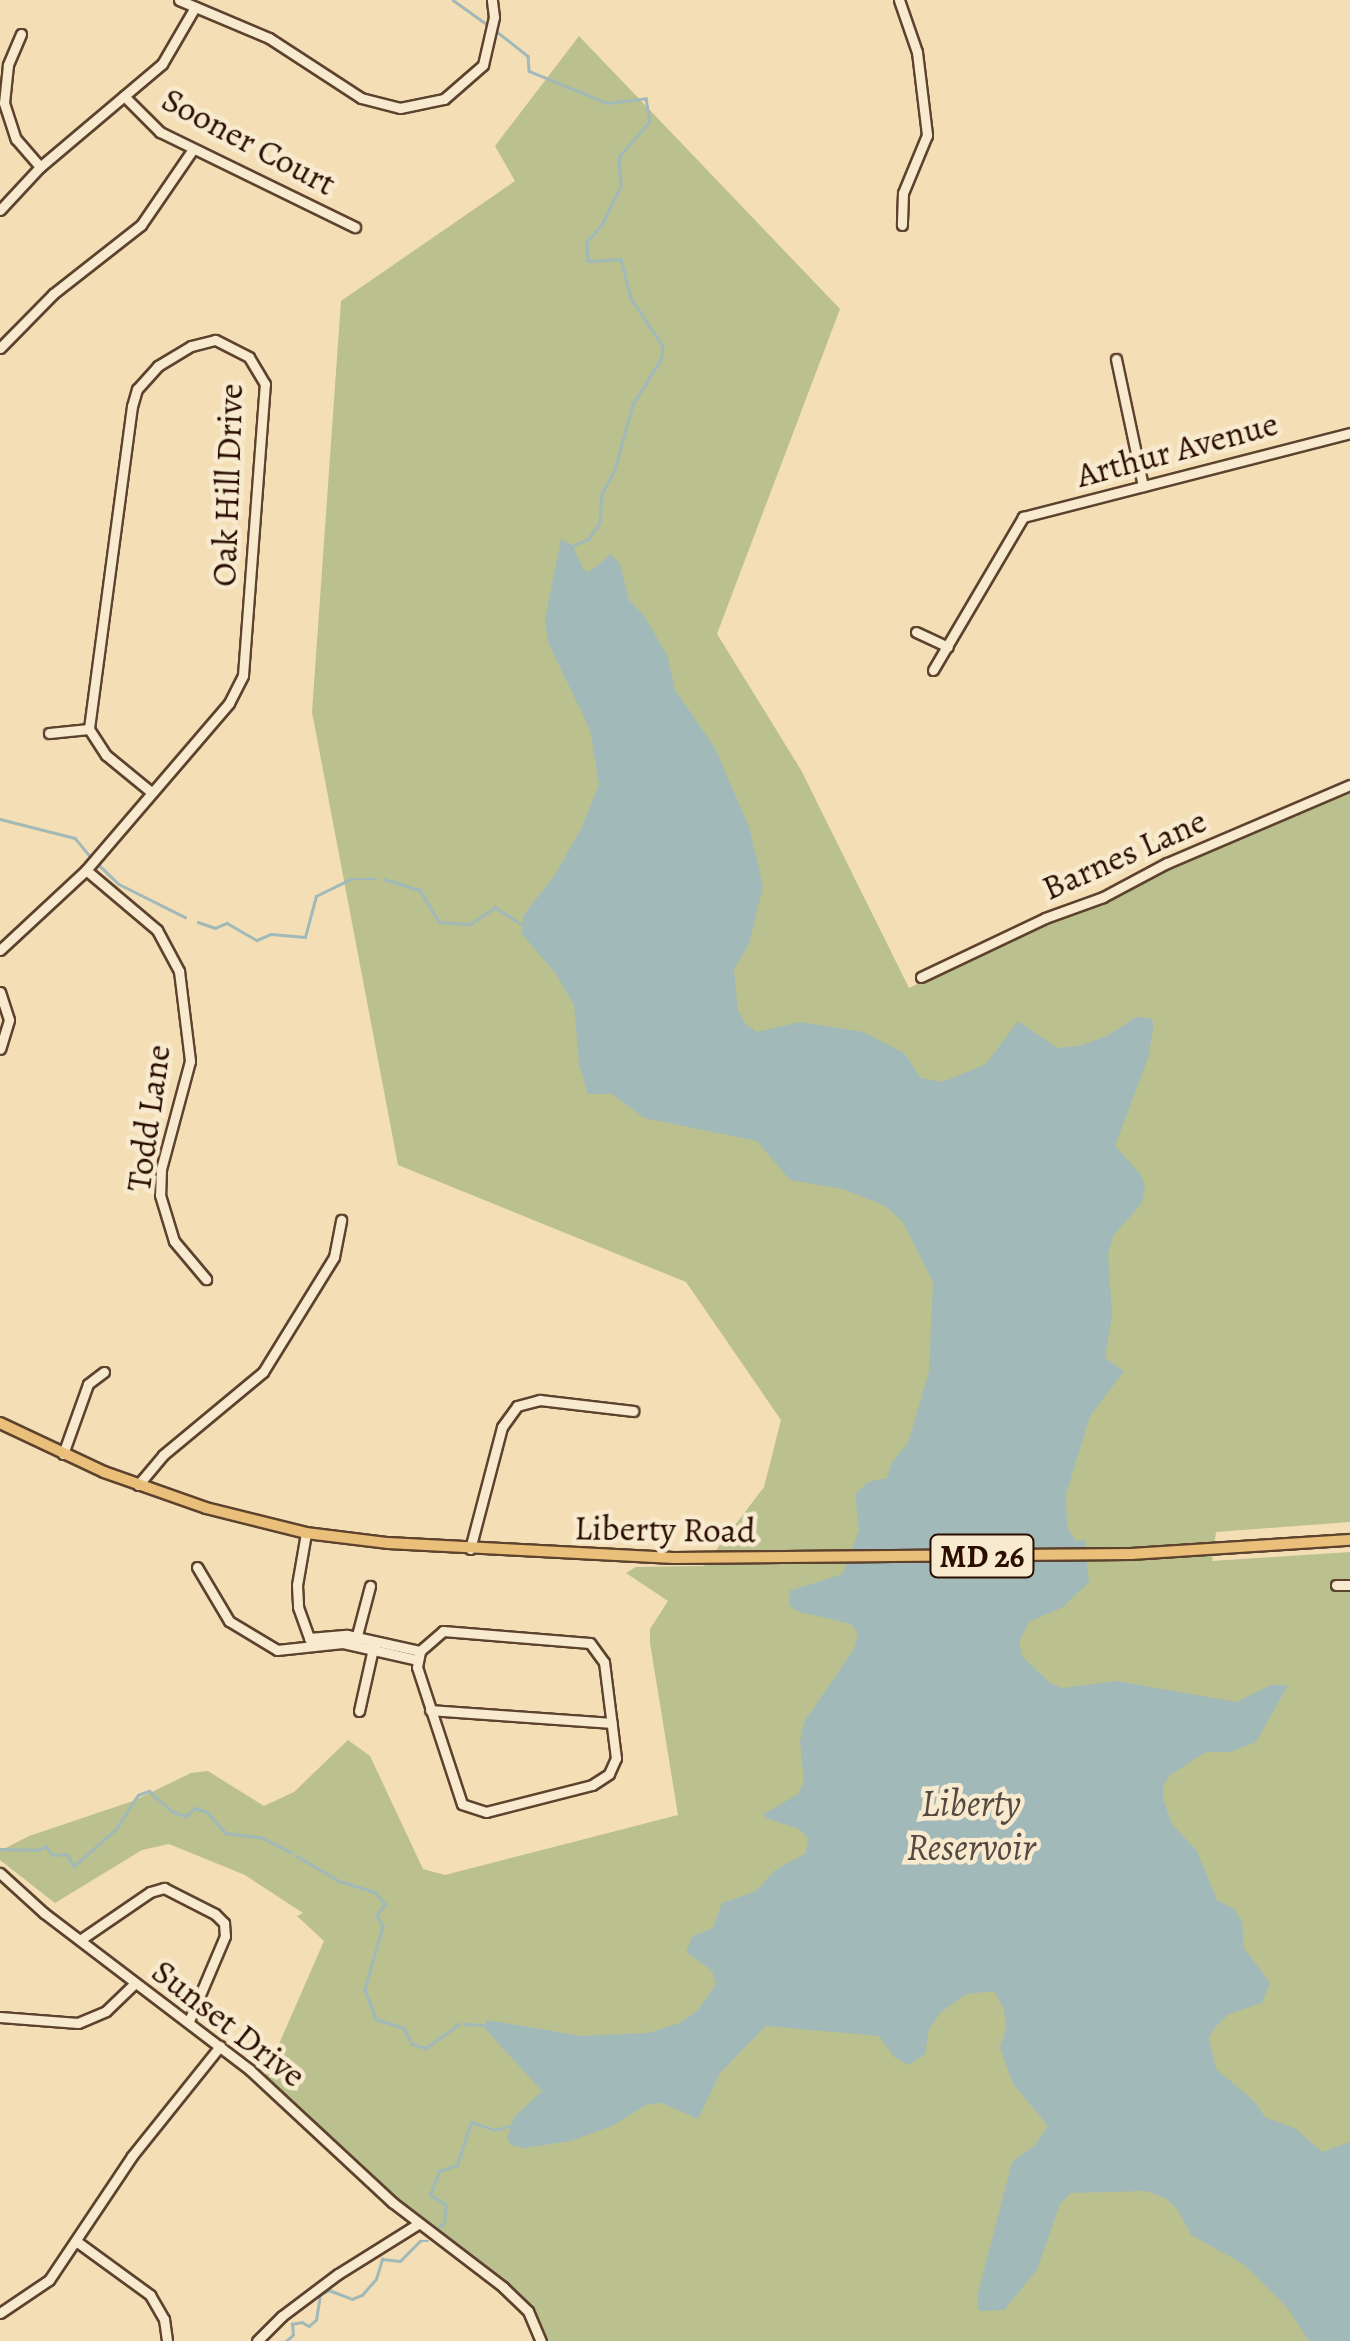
<!DOCTYPE html>
<style>
body{margin:0}
#map{position:relative;width:1350px;height:2341px;overflow:hidden;background:#f4deb5;font-family:Alegreya,serif}
div>[style]{position:absolute}
[style*='--x']{left:calc(var(--x)*1px);top:calc(var(--y)*1px);width:calc(var(--w)*1px);rotate:calc(var(--a)*1deg)}
.green>*{inset:0;background:#bac18e}
.water>*{inset:0;background:#a1b9b9}
.stream>*{height:2.5px;margin:-1.25px;padding:0 1.25px;transform-origin:1.25px;border-radius:1.25px;background:#a1b9b9}
.roads{filter:drop-shadow(2px 0 #5d422e) drop-shadow(-2px 0 #5d422e) drop-shadow(0 2px #5d422e) drop-shadow(0 -2px #5d422e)}
.minor>*{height:9px;margin:-4.5px;padding:0 4.5px;transform-origin:4.5px;border-radius:4.5px;background:#f8eacf}
.major>*{height:10px;margin:-5px;padding:0 5px;transform-origin:5px;border-radius:5px;background:#eabf7a}
span{translate:-50% -50%;white-space:nowrap;text-align:center;line-height:1.15;-webkit-text-stroke:9px #f8eacf;paint-order:stroke}
.shield-label span{padding:2px 8px;background:#f8eacf;border:2px solid;border-radius:8px;-webkit-text-stroke-width:0}
.shield-label{font-size:32px;color:#2b0e01;font-weight:700}
.street-label{font-size:35px;color:#2b0e01}
.water-label{font-size:38px;color:#544a41;font-style:italic}
</style>
<div id="map">
<div class="green">
<div style="clip-path:polygon(579px 36px,840px 309px,717px 634px,801px 770px,909px 988px,1350px 781px,1350px 1522px,1216px 1532px,1212px 1561px,1350px 1552px,1350px 2341px,546px 2341px,543px 2328px,523px 2298px,400px 2203px,265px 2076px,324px 1941px,297px 1916px,303px 1913px,245px 1875px,169px 1844px,142px 1850px,55px 1903px,0 1860px,0 1851px,29px 1836px,133px 1801px,191px 1773px,208px 1771px,264px 1806px,294px 1792px,348px 1740px,370px 1756px,423px 1869px,445px 1875px,678px 1815px,650px 1643px,650px 1629px,668px 1601px,626px 1573px,636px 1567px,704px 1566px,764px 1487px,781px 1420px,686px 1282px,398px 1165px,312px 712px,341px 301px,515px 181px,495px 146px)"></div>
</div>
<div class="water">
<div style="clip-path:polygon(561px 539px,573px 546px,583px 569px,589px 572px,611px 554px,620px 564px,629px 600px,645px 617px,668px 657px,675px 690px,715px 748px,749px 827px,763px 886px,749px 944px,734px 969px,738px 1011px,746px 1024px,756px 1032px,800px 1022px,863px 1032px,904px 1053px,921px 1078px,942px 1082px,986px 1064px,1018px 1021px,1057px 1048px,1079px 1046px,1107px 1036px,1136px 1017px,1150px 1018px,1154px 1024px,1148px 1058px,1115px 1146px,1141px 1175px,1145px 1187px,1142px 1203px,1113px 1236px,1108px 1254px,1112px 1315px,1105px 1358px,1124px 1371px,1090px 1416px,1066px 1494px,1067px 1527px,1076px 1541px,1085px 1540px,1089px 1582px,1063px 1607px,1029px 1622px,1019px 1642px,1022px 1656px,1050px 1683px,1062px 1688px,1117px 1681px,1236px 1702px,1271px 1685px,1288px 1685px,1256px 1742px,1231px 1752px,1206px 1752px,1170px 1775px,1163px 1786px,1163px 1799px,1172px 1824px,1197px 1851px,1217px 1900px,1234px 1909px,1242px 1921px,1244px 1948px,1270px 1983px,1262px 2003px,1229px 2014px,1215px 2027px,1209px 2038px,1216px 2069px,1254px 2101px,1265px 2117px,1296px 2129px,1322px 2152px,1350px 2142px,1350px 2341px,1309px 2341px,1286px 2306px,1243px 2264px,1191px 2235px,1178px 2210px,1165px 2198px,1145px 2191px,1071px 2193px,1060px 2204px,1037px 2270px,1004px 2310px,979px 2311px,977px 2297px,1012px 2162px,1035px 2145px,1048px 2126px,1013px 2084px,1000px 2048px,1006px 2028px,1004px 2009px,994px 1991px,967px 1994px,941px 2012px,929px 2029px,925px 2054px,909px 2065px,894px 2057px,879px 2036px,766px 2026px,720px 2073px,698px 2119px,662px 2103px,648px 2104px,612px 2126px,571px 2141px,524px 2148px,511px 2145px,507px 2138px,514px 2117px,542px 2091px,485px 2029px,487px 2020px,582px 2036px,648px 2033px,680px 2023px,698px 2010px,716px 1984px,712px 1971px,686px 1952px,693px 1936px,713px 1928px,722px 1903px,756px 1891px,774px 1871px,806px 1853px,808px 1838px,799px 1829px,765px 1818px,764px 1814px,798px 1794px,804px 1781px,800px 1742px,804px 1722px,854px 1649px,858px 1633px,851px 1624px,796px 1611px,790px 1605px,789px 1591px,843px 1574px,859px 1530px,855px 1494px,868px 1482px,887px 1478px,892px 1462px,908px 1443px,929px 1371px,933px 1282px,902px 1221px,885px 1206px,843px 1189px,790px 1180px,757px 1141px,644px 1118px,612px 1094px,588px 1094px,579px 1064px,574px 1005px,556px 974px,522px 934px,523px 916px,556px 873px,582px 827px,599px 784px,590px 730px,548px 642px,545px 619px)"></div>
</div>
<div class="stream">
<div style="--x:453;--y:0;--w:43;--a:35.5"></div>
<div style="--x:495;--y:30;--w:42;--a:38.2"></div>
<div style="--x:528;--y:56;--w:15;--a:86"></div>
<div style="--x:529;--y:71;--w:84;--a:22.3"></div>
<div style="--x:607;--y:103;--w:39;--a:-7"></div>
<div style="--x:646;--y:98;--w:24;--a:81"></div>
<div style="--x:650;--y:122;--w:47;--a:131.5"></div>
<div style="--x:619;--y:157;--w:29;--a:86"></div>
<div style="--x:621;--y:186;--w:43;--a:116"></div>
<div style="--x:602;--y:225;--w:23;--a:131"></div>
<div style="--x:587;--y:242;--w:19;--a:87"></div>
<div style="--x:588;--y:261;--w:33;--a:-3"></div>
<div style="--x:621;--y:259;--w:40;--a:75.6"></div>
<div style="--x:631;--y:298;--w:58;--a:56.3"></div>
<div style="--x:663;--y:346;--w:12;--a:95"></div>
<div style="--x:662;--y:358;--w:55;--a:121.7"></div>
<div style="--x:633;--y:405;--w:67;--a:105.5"></div>
<div style="--x:615;--y:470;--w:27;--a:118"></div>
<div style="--x:602;--y:494;--w:29;--a:94"></div>
<div style="--x:600;--y:523;--w:19;--a:125"></div>
<div style="--x:589;--y:539;--w:17;--a:156"></div>
<div style="--x:0;--y:819;--w:77;--a:14.2"></div>
<div style="--x:75;--y:838;--w:23;--a:50"></div>
<div style="--x:98;--y:864;--w:29;--a:44"></div>
<div style="--x:119;--y:884;--w:74;--a:26.6"></div>
<div style="--x:384;--y:879;--w:38;--a:17"></div>
<div style="--x:420;--y:890;--w:37;--a:59"></div>
<div style="--x:439;--y:922;--w:31;--a:4"></div>
<div style="--x:470;--y:924;--w:30;--a:-34"></div>
<div style="--x:495;--y:907;--w:31;--a:33"></div>
<div style="--x:198;--y:922;--w:18;--a:19"></div>
<div style="--x:215;--y:928;--w:13;--a:-23"></div>
<div style="--x:227;--y:923;--w:34;--a:30"></div>
<div style="--x:257;--y:940;--w:15;--a:-23"></div>
<div style="--x:271;--y:934;--w:34;--a:5"></div>
<div style="--x:305;--y:937;--w:42;--a:-75"></div>
<div style="--x:316;--y:896;--w:39;--a:-26"></div>
<div style="--x:351;--y:879;--w:25;--a:0"></div>
<div style="--x:0;--y:1849;--w:39;--a:1"></div>
<div style="--x:39;--y:1850;--w:8;--a:-30"></div>
<div style="--x:46;--y:1846;--w:11;--a:52"></div>
<div style="--x:53;--y:1855;--w:14;--a:-4"></div>
<div style="--x:67;--y:1854;--w:14;--a:60"></div>
<div style="--x:74;--y:1866;--w:56;--a:-41.4"></div>
<div style="--x:116;--y:1829;--w:40;--a:-57.1"></div>
<div style="--x:138;--y:1795;--w:12;--a:-20"></div>
<div style="--x:149;--y:1791;--w:32;--a:41"></div>
<div style="--x:173;--y:1812;--w:14;--a:17"></div>
<div style="--x:186;--y:1816;--w:12;--a:-42"></div>
<div style="--x:195;--y:1808;--w:13;--a:18"></div>
<div style="--x:207;--y:1812;--w:28;--a:48"></div>
<div style="--x:226;--y:1833;--w:35;--a:7"></div>
<div style="--x:261;--y:1837;--w:34;--a:27"></div>
<div style="--x:297;--y:1856;--w:49;--a:30.8"></div>
<div style="--x:339;--y:1881;--w:38;--a:17"></div>
<div style="--x:375;--y:1892;--w:16;--a:50"></div>
<div style="--x:385;--y:1904;--w:14;--a:124"></div>
<div style="--x:377;--y:1916;--w:12;--a:59"></div>
<div style="--x:383;--y:1926;--w:66;--a:105.7"></div>
<div style="--x:365;--y:1990;--w:31;--a:69"></div>
<div style="--x:376;--y:2019;--w:29;--a:18"></div>
<div style="--x:404;--y:2028;--w:18;--a:63"></div>
<div style="--x:412;--y:2044;--w:15;--a:16"></div>
<div style="--x:426;--y:2048;--w:41;--a:-36"></div>
<div style="--x:464;--y:2024;--w:20;--a:3"></div>
<div style="--x:439;--y:2227;--w:6;--a:-39"></div>
<div style="--x:444;--y:2223;--w:18;--a:-84"></div>
<div style="--x:446;--y:2205;--w:19;--a:-148"></div>
<div style="--x:430;--y:2195;--w:26;--a:-69"></div>
<div style="--x:439;--y:2171;--w:19;--a:-18"></div>
<div style="--x:457;--y:2165;--w:45;--a:-72"></div>
<div style="--x:471;--y:2122;--w:25;--a:18"></div>
<div style="--x:495;--y:2130;--w:18;--a:-16"></div>
<div style="--x:286;--y:2341;--w:9;--a:-41"></div>
<div style="--x:293;--y:2335;--w:11;--a:-95"></div>
<div style="--x:292;--y:2324;--w:10;--a:-11"></div>
<div style="--x:302;--y:2322;--w:8;--a:30"></div>
<div style="--x:309;--y:2326;--w:9;--a:-41"></div>
<div style="--x:316;--y:2320;--w:25;--a:-81"></div>
<div style="--x:320;--y:2295;--w:10;--a:-29"></div>
<div style="--x:329;--y:2290;--w:25;--a:21"></div>
<div style="--x:352;--y:2299;--w:11;--a:-22"></div>
<div style="--x:362;--y:2295;--w:21;--a:-49"></div>
<div style="--x:376;--y:2279;--w:21;--a:-73"></div>
<div style="--x:382;--y:2259;--w:18;--a:6"></div>
<div style="--x:400;--y:2261;--w:28;--a:-45"></div>
<div style="--x:420;--y:2241;--w:8;--a:0"></div>
</div>
<div class="roads">
<div class="minor">
<div style="--x:179;--y:0;--w:98;--a:22.9"></div>
<div style="--x:269;--y:38;--w:110;--a:33.1"></div>
<div style="--x:361;--y:98;--w:40;--a:14.4"></div>
<div style="--x:400;--y:108;--w:45;--a:-11.6"></div>
<div style="--x:444;--y:99;--w:52;--a:-41.1"></div>
<div style="--x:483;--y:65;--w:49;--a:-77.1"></div>
<div style="--x:494;--y:17;--w:17;--a:-97"></div>
<div style="--x:899;--y:0;--w:55;--a:70.9"></div>
<div style="--x:917;--y:52;--w:84;--a:83.1"></div>
<div style="--x:927;--y:135;--w:63;--a:112.5"></div>
<div style="--x:903;--y:193;--w:32;--a:92"></div>
<div style="--x:21;--y:34;--w:34;--a:113"></div>
<div style="--x:8;--y:65;--w:38;--a:96"></div>
<div style="--x:4;--y:103;--w:38;--a:72"></div>
<div style="--x:16;--y:139;--w:37;--a:49"></div>
<div style="--x:124;--y:96;--w:51;--a:45"></div>
<div style="--x:160;--y:132;--w:217;--a:26"></div>
<div style="--x:0;--y:210;--w:59;--a:-47.1"></div>
<div style="--x:40;--y:167;--w:160;--a:-40.2"></div>
<div style="--x:162;--y:64;--w:66;--a:-59.9"></div>
<div style="--x:0;--y:348;--w:76;--a:-45.5"></div>
<div style="--x:53;--y:294;--w:112;--a:-38.1"></div>
<div style="--x:141;--y:225;--w:92;--a:-55.6"></div>
<div style="--x:1116;--y:359;--w:130;--a:78"></div>
<div style="--x:916;--y:632;--w:35;--a:25"></div>
<div style="--x:933;--y:670;--w:178;--a:-59.5"></div>
<div style="--x:1023;--y:517;--w:338;--a:-14.4"></div>
<div style="--x:49;--y:733;--w:40;--a:-5.7"></div>
<div style="--x:86;--y:870;--w:93;--a:40.2"></div>
<div style="--x:157;--y:930;--w:47;--a:61.8"></div>
<div style="--x:179;--y:971;--w:91;--a:83"></div>
<div style="--x:190;--y:1061;--w:112;--a:105"></div>
<div style="--x:161;--y:1169;--w:26;--a:92"></div>
<div style="--x:160;--y:1195;--w:48;--a:73.1"></div>
<div style="--x:174;--y:1241;--w:50;--a:49.9"></div>
<div style="--x:0;--y:950;--w:117;--a:-42.9"></div>
<div style="--x:86;--y:870;--w:220;--a:-49.4"></div>
<div style="--x:229;--y:703;--w:31;--a:-63"></div>
<div style="--x:243;--y:675;--w:292;--a:-85.7"></div>
<div style="--x:265;--y:384;--w:31;--a:-121"></div>
<div style="--x:249;--y:357;--w:38;--a:-153"></div>
<div style="--x:215;--y:340;--w:25;--a:166"></div>
<div style="--x:191;--y:346;--w:39;--a:149"></div>
<div style="--x:158;--y:366;--w:31;--a:132"></div>
<div style="--x:137;--y:389;--w:18;--a:106"></div>
<div style="--x:132;--y:406;--w:326;--a:97.6"></div>
<div style="--x:89;--y:729;--w:31;--a:57"></div>
<div style="--x:106;--y:755;--w:58;--a:39.4"></div>
<div style="--x:921;--y:977;--w:137;--a:-25.4"></div>
<div style="--x:1045;--y:918;--w:62;--a:-19.9"></div>
<div style="--x:1103;--y:897;--w:72;--a:-28"></div>
<div style="--x:1167;--y:863;--w:199;--a:-23.1"></div>
<div style="--x:0;--y:992;--w:29;--a:72"></div>
<div style="--x:9;--y:1020;--w:30;--a:107"></div>
<div style="--x:63;--y:1454;--w:74;--a:-70.3"></div>
<div style="--x:88;--y:1384;--w:20;--a:-37"></div>
<div style="--x:138;--y:1485;--w:39;--a:-50"></div>
<div style="--x:163;--y:1455;--w:130;--a:-39.7"></div>
<div style="--x:263;--y:1372;--w:135;--a:-58.3"></div>
<div style="--x:334;--y:1257;--w:38;--a:-79"></div>
<div style="--x:306;--y:1533;--w:53;--a:99.8"></div>
<div style="--x:297;--y:1585;--w:22;--a:87"></div>
<div style="--x:298;--y:1607;--w:41;--a:70.3"></div>
<div style="--x:470;--y:1549;--w:126;--a:-75.3"></div>
<div style="--x:502;--y:1427;--w:26;--a:-54"></div>
<div style="--x:517;--y:1406;--w:24;--a:-15"></div>
<div style="--x:540;--y:1400;--w:94;--a:6.7"></div>
<div style="--x:197;--y:1567;--w:63;--a:59.3"></div>
<div style="--x:229;--y:1621;--w:56;--a:31.1"></div>
<div style="--x:277;--y:1650;--w:66;--a:-6.1"></div>
<div style="--x:343;--y:1643;--w:77;--a:12.8"></div>
<div style="--x:1336;--y:1585;--w:14;--a:0"></div>
<div style="--x:443;--y:1631;--w:147;--a:4.7"></div>
<div style="--x:590;--y:1643;--w:24;--a:54"></div>
<div style="--x:604;--y:1662;--w:97;--a:82.9"></div>
<div style="--x:616;--y:1758;--w:17;--a:114"></div>
<div style="--x:609;--y:1774;--w:20;--a:147"></div>
<div style="--x:592;--y:1785;--w:109;--a:165.7"></div>
<div style="--x:486;--y:1812;--w:25;--a:-162"></div>
<div style="--x:462;--y:1804;--w:144;--a:-108.2"></div>
<div style="--x:417;--y:1667;--w:16;--a:-79"></div>
<div style="--x:420;--y:1651;--w:30;--a:-41"></div>
<div style="--x:309;--y:1638;--w:38;--a:-5"></div>
<div style="--x:347;--y:1635;--w:75;--a:12.4"></div>
<div style="--x:356;--y:1639;--w:55;--a:-75.2"></div>
<div style="--x:430;--y:1710;--w:182;--a:4.1"></div>
<div style="--x:359;--y:1711;--w:69;--a:-77.4"></div>
<div style="--x:0;--y:1873;--w:59;--a:42.3"></div>
<div style="--x:44;--y:1913;--w:259;--a:37.3"></div>
<div style="--x:250;--y:2070;--w:194;--a:42.9"></div>
<div style="--x:392;--y:2202;--w:140;--a:37.4"></div>
<div style="--x:503;--y:2287;--w:35;--a:44"></div>
<div style="--x:528;--y:2311;--w:33;--a:67"></div>
<div style="--x:80;--y:1940;--w:85;--a:-34.4"></div>
<div style="--x:150;--y:1892;--w:15;--a:-16"></div>
<div style="--x:164;--y:1888;--w:57;--a:27"></div>
<div style="--x:215;--y:1914;--w:13;--a:45"></div>
<div style="--x:224;--y:1923;--w:13;--a:86"></div>
<div style="--x:225;--y:1936;--w:92;--a:113"></div>
<div style="--x:0;--y:2017;--w:78;--a:4.4"></div>
<div style="--x:78;--y:2023;--w:30;--a:-23"></div>
<div style="--x:106;--y:2011;--w:40;--a:-44"></div>
<div style="--x:76;--y:2241;--w:92;--a:36.1"></div>
<div style="--x:150;--y:2295;--w:28;--a:60"></div>
<div style="--x:164;--y:2319;--w:22;--a:82"></div>
<div style="--x:0;--y:2313;--w:59;--a:-34"></div>
<div style="--x:49;--y:2280;--w:149;--a:-56.2"></div>
<div style="--x:132;--y:2156;--w:141;--a:-51.3"></div>
<div style="--x:257;--y:2341;--w:35;--a:-45"></div>
<div style="--x:282;--y:2316;--w:70;--a:-36.9"></div>
<div style="--x:338;--y:2274;--w:94;--a:-32"></div>
</div>
<div class="major">
<div style="--x:0;--y:1423;--w:115;--a:25.2"></div>
<div style="--x:104;--y:1472;--w:108;--a:19.4"></div>
<div style="--x:206;--y:1508;--w:103;--a:14"></div>
<div style="--x:306;--y:1533;--w:83;--a:7"></div>
<div style="--x:388;--y:1543;--w:286;--a:3"></div>
<div style="--x:674;--y:1558;--w:457;--a:-0.5"></div>
<div style="--x:1131;--y:1554;--w:219;--a:-3.7"></div>
</div>
</div>
<div class="shield-label">
<span style="left:982px;top:1556px">MD 26</span>
</div>
<div class="street-label">
<span style="left:249px;top:141px;rotate:28deg">Sooner Court</span>
<span style="left:1177px;top:449px;rotate:-15deg">Arthur Avenue</span>
<span style="left:227px;top:485px;rotate:-88deg">Oak Hill Drive</span>
<span style="left:1124px;top:854px;rotate:-24deg">Barnes Lane</span>
<span style="left:148px;top:1118px;rotate:-82deg">Todd Lane</span>
<span style="left:665px;top:1529px;rotate:1deg">Liberty Road</span>
<span style="left:229px;top:2023px;rotate:38deg">Sunset Drive</span>
</div>
<div class="water-label">
<span style="left:971px;top:1826px">Liberty<br>Reservoir</span>
</div>
</div>
